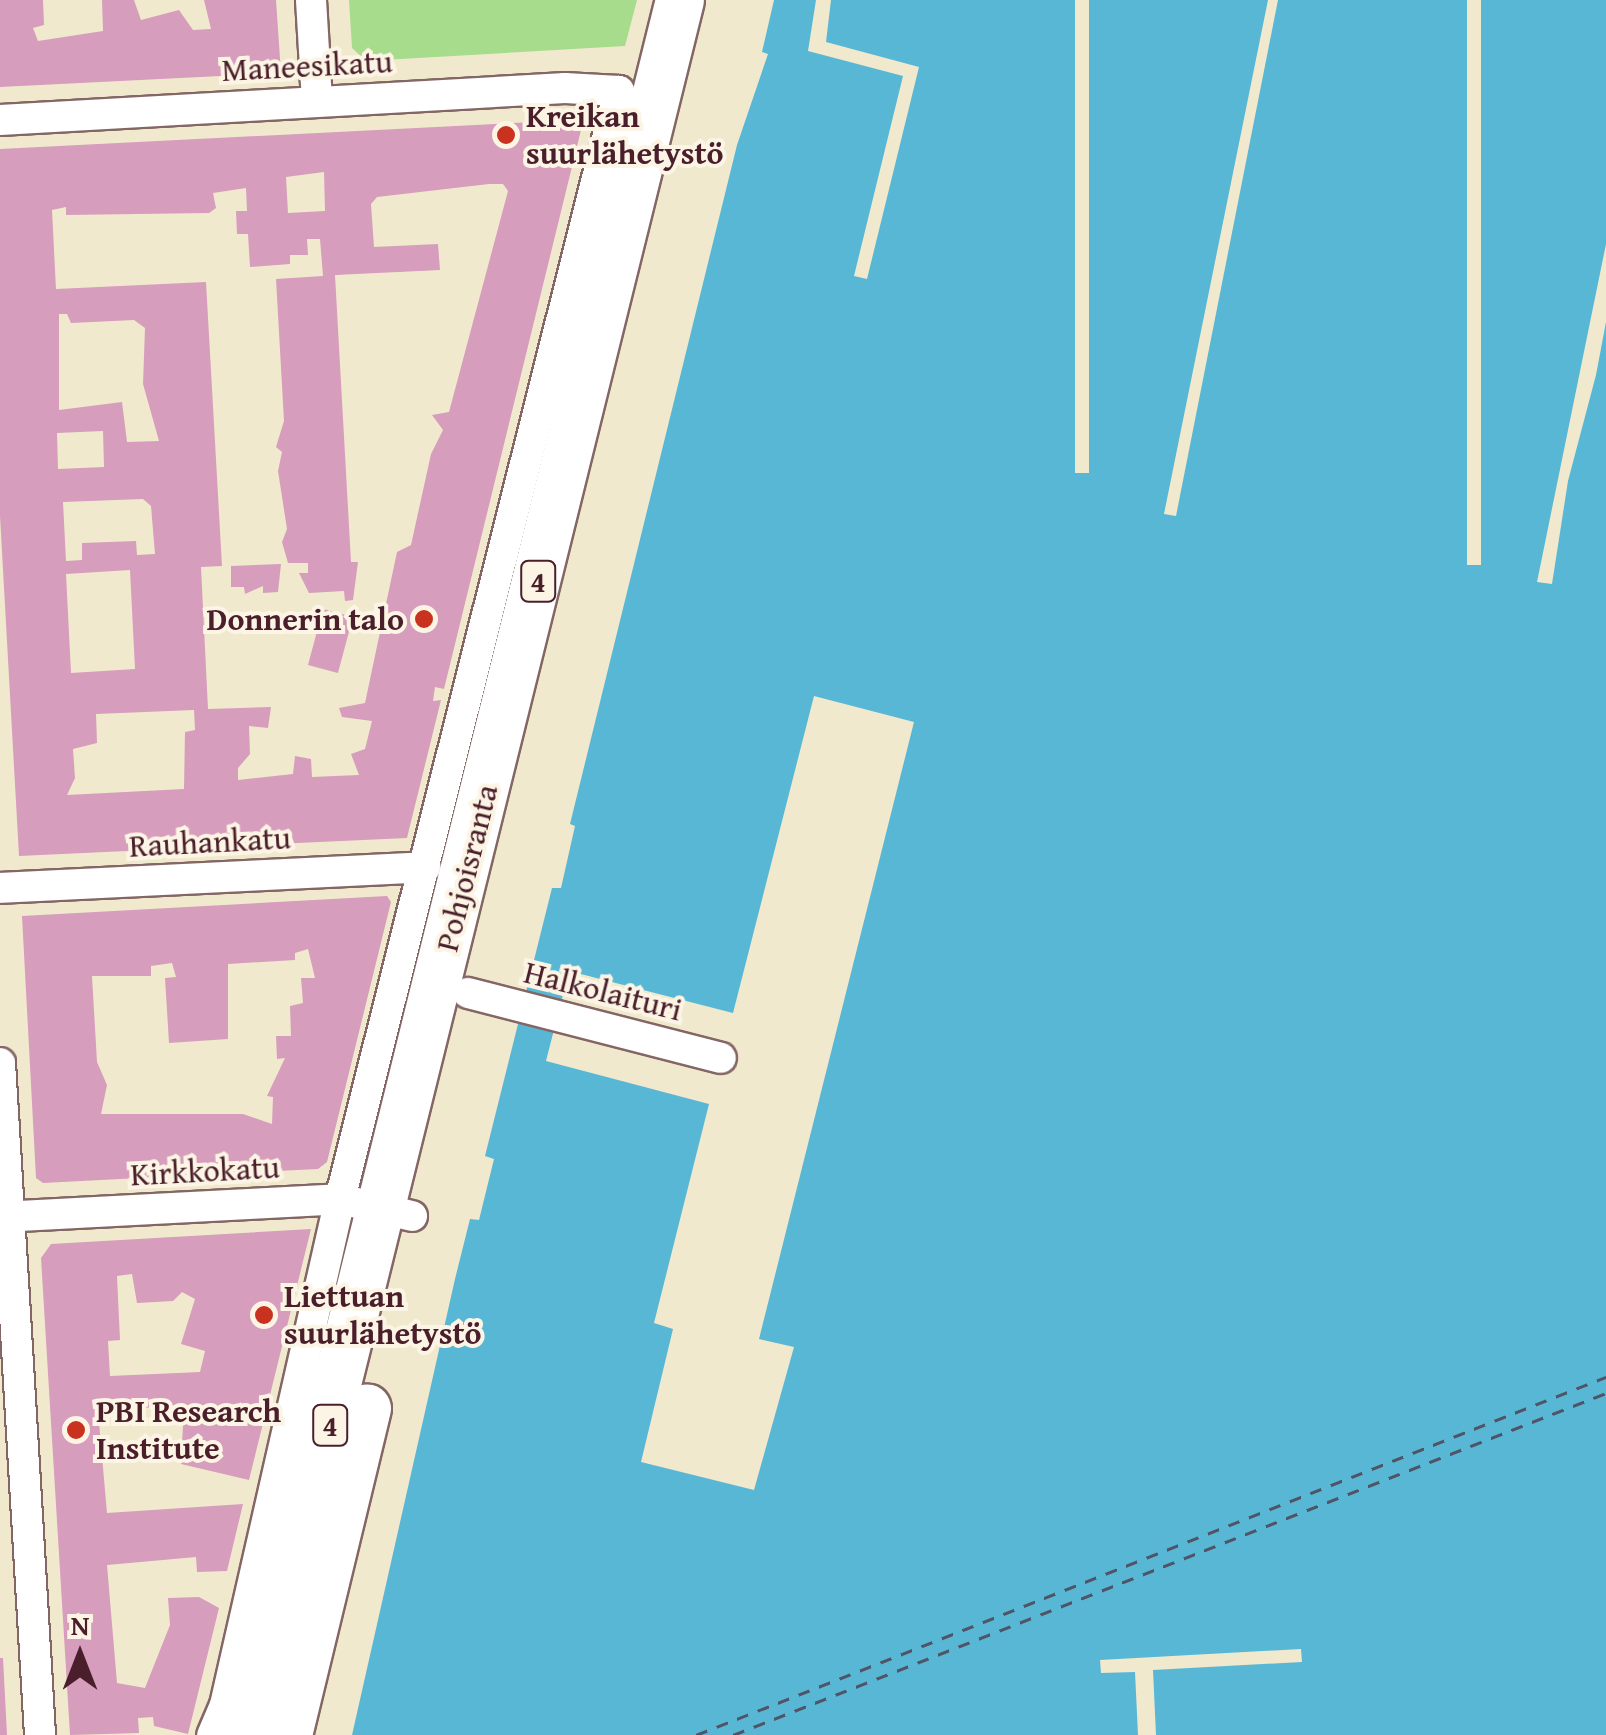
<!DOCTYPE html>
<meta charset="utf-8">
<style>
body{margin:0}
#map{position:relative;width:1606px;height:1735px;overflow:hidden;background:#f1e9ce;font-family:"Gentium Book Plus",serif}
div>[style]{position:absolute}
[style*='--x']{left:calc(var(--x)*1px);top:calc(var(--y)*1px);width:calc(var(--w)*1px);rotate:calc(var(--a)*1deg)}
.green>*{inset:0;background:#a7dc8d}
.water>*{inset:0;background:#57b7d5}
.pier>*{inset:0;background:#f1e9ce;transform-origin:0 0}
.ferry>*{height:2.5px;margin-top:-1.25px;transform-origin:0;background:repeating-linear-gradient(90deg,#4f5466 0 12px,transparent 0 22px)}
.building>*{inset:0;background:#d69dbc;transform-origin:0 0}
.roads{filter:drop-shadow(2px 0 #846664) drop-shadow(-2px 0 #846664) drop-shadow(0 2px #846664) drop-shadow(0 -2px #846664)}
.minor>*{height:30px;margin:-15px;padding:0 15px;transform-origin:15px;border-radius:15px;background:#fff}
.primary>*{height:48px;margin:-24px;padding:0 24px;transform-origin:24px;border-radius:24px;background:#fff}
.dots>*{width:28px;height:28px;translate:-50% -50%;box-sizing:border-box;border:5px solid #fcf5e5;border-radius:50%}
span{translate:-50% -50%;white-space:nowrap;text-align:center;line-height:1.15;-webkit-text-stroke:8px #fcf5e5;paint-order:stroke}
.shield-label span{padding:2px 8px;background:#fcf5e5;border:2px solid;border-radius:8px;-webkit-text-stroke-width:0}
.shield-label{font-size:30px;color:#4a1f2b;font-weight:700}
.street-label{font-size:32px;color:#4a1f2b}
.poi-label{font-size:32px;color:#4a1f2b;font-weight:700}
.left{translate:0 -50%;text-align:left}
.right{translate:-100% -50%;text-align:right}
.north{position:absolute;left:30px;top:1605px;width:100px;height:100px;-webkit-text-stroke:8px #fcf5e5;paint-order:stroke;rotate:0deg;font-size:28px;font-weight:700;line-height:40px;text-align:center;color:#4a1f2b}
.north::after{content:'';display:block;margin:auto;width:35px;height:45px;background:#4a1f2b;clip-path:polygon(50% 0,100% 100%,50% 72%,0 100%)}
</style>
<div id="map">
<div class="green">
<div style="clip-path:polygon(349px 0,637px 0,625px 46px,366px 61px,352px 48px)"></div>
</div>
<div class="water">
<div style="clip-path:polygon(774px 0,1606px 0,1606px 1735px,352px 1735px,455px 1279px,470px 1219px,479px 1220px,494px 1159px,485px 1156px,552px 888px,561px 888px,575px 826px,570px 824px,737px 145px,768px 54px,762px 52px)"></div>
</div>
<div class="pier">
<div style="clip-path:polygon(816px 0,831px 0,826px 42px,919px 67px,867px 279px,854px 276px,903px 76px,808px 51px)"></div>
<div style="left:1075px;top:0;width:14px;height:473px"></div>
<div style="clip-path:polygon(1268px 0,1278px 0,1176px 516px,1164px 514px)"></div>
<div style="left:1467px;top:0;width:14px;height:565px"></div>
<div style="clip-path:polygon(1606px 244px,1606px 322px,1596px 375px,1568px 481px,1552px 584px,1537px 582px)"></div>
<div style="clip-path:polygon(814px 696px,914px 722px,759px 1339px,794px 1347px,754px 1490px,641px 1462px,673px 1329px,654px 1323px,709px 1104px,546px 1061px,569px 971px,733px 1013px)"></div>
<div style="clip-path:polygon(1301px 1649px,1302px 1662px,1153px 1670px,1156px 1735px,1138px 1735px,1135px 1672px,1101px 1673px,1100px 1660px)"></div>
</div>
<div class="ferry">
<div style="--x:696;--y:1735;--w:978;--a:-21.48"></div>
<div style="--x:733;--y:1735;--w:938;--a:-21.39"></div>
</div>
<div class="building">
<div style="clip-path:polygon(0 0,43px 0,44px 25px,33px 28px,38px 41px,103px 31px,102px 0,134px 0,141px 20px,179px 10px,193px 30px,211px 29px,204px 0,276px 0,281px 73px,0 87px)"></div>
<div style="clip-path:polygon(evenodd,574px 120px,581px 130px,444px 689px,435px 687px,433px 701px,441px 700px,407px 838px,19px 856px,0 516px,0 149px,574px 120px,324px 172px,325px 211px,288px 213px,286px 177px,324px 172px,574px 120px,489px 184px,503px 184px,508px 191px,449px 412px,432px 415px,443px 430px,431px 454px,411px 545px,397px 552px,365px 703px,339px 708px,342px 717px,372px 721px,365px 749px,351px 754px,359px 775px,312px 777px,311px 759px,295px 756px,293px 774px,238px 780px,238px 768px,250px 754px,249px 726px,268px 728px,271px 707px,208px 709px,201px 567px,222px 566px,206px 282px,56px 289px,52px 210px,66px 207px,66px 215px,209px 213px,216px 208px,213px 193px,246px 188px,247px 211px,236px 211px,237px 234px,248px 234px,250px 267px,290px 264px,290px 255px,308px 255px,307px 239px,320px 239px,323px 276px,276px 279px,284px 421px,276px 447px,282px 452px,278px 471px,287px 529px,282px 542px,288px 563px,308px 563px,308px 573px,299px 573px,309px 593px,344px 591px,345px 601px,353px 600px,358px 562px,351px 562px,335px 275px,440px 270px,438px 244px,374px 247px,371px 204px,377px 197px,489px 184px,574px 120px,59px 314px,67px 314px,71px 323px,134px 320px,145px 328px,143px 384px,159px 441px,127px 442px,122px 402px,59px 410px,59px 314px,574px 120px,103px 431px,104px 467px,58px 469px,57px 433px,103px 431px,574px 120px,143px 499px,151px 506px,155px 554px,137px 555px,136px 541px,82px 543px,82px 560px,66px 561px,63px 502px,143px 499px,574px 120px,130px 570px,135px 669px,71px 673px,66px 574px,130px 570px,574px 120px,194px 710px,195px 730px,185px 732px,184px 789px,67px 795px,75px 778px,73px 749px,97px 743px,96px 714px,194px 710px)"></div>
<div style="clip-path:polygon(281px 564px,278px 592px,263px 593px,263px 586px,245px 594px,244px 587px,231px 587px,231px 566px)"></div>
<div style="left:323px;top:609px;width:31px;height:58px;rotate:15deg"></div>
<div style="clip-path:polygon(evenodd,387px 896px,391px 902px,327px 1162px,318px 1169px,277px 1171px,43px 1183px,36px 1178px,22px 916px,387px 896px,308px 949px,315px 978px,301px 978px,303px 1003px,290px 1006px,291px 1036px,276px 1036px,277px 1059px,285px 1058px,267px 1096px,273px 1097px,272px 1124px,243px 1114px,101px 1114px,107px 1085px,97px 1062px,92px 976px,151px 976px,151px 966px,172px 963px,176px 977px,165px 978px,169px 1043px,228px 1039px,228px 964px,295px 960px,295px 953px,308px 949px)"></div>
<div style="clip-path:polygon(evenodd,311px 1229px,249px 1480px,181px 1464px,184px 1405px,98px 1411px,107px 1513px,243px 1504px,227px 1571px,197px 1572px,196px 1557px,107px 1565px,117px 1683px,145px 1688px,170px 1625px,168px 1598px,199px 1597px,219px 1608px,188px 1734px,154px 1726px,153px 1717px,138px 1718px,139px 1733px,70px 1735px,41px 1258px,51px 1244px,311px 1229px,132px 1274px,137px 1303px,173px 1301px,182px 1292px,195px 1299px,181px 1344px,205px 1351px,200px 1372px,110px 1376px,108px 1341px,120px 1340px,117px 1276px,132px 1274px)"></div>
<div style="clip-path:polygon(0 1658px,3px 1658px,7px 1735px,0 1735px)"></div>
</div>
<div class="roads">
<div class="minor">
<div style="--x:311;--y:0;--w:101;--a:86.6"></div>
<div style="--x:0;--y:120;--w:566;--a:-3.24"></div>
<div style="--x:565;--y:88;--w:54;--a:3.2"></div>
<div style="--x:619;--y:91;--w:1143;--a:104.13"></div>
<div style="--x:340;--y:1199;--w:519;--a:102.8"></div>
<div style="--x:225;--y:1705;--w:33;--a:113"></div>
<div style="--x:0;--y:888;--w:426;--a:-2.8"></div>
<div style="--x:468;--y:993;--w:261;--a:14.4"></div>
<div style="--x:0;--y:1063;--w:673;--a:86.59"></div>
<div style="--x:0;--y:1217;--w:340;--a:-3"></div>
<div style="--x:340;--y:1199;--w:74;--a:13.3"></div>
</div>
<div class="primary">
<div style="--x:250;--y:1735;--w:1787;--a:-76.08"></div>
<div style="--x:288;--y:1735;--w:336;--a:-76.4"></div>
</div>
</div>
<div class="dots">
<div style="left:506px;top:135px;background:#c8321e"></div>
<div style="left:424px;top:619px;background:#c8321e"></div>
<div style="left:264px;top:1315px;background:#c8321e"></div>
<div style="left:76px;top:1430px;background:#c8321e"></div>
</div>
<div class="shield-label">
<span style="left:538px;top:581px">4</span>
<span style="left:330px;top:1425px">4</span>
</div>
<div class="street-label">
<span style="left:307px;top:66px;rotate:-3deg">Maneesikatu</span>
<span style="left:210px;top:842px;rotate:-3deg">Rauhankatu</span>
<span style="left:467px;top:868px;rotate:-76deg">Pohjoisranta</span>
<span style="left:603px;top:991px;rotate:14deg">Halkolaituri</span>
<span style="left:205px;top:1171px;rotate:-3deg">Kirkkokatu</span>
</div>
<div class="poi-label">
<span class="left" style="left:526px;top:135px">Kreikan<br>suurlähetystö</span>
<span class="right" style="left:404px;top:619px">Donnerin talo</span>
<span class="left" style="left:284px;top:1315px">Liettuan<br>suurlähetystö</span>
<span class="left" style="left:96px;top:1430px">PBI Research<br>Institute</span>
</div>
<div class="north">N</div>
</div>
